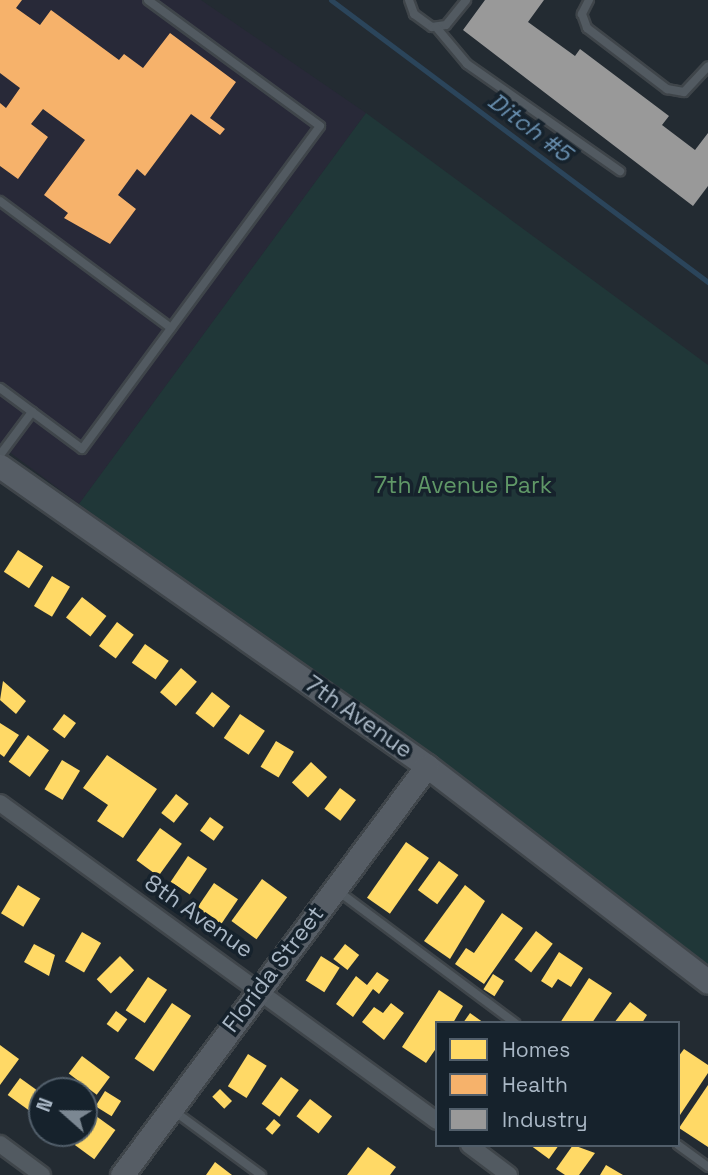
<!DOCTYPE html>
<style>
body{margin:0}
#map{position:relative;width:708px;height:1175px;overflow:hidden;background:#232b32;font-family:"Space Grotesk",sans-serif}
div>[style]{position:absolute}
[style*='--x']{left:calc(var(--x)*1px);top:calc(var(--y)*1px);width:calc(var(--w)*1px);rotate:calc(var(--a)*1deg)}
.medical>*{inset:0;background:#282938}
.green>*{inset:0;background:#203738}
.homes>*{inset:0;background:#ffd966;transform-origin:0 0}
.health>*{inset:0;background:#f6b26b}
.industry>*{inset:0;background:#999}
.stream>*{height:5px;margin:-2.5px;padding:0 2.5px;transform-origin:2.5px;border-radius:2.5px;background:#2b455b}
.roads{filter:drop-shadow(2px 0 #3f454a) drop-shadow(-2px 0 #3f454a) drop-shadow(0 2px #3f454a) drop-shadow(0 -2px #3f454a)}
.lane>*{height:8px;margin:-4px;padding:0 4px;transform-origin:4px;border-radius:4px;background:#525a61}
.street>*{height:16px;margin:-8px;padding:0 8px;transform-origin:8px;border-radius:8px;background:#525a61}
.secondary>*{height:23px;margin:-11.5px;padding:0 11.5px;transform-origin:11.5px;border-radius:11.5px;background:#565d65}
span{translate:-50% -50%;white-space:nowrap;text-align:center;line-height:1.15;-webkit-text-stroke:7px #16222c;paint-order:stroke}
.park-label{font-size:23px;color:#609867}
.street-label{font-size:23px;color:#aab8c6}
.water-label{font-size:24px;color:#678dad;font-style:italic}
.legend{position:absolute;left:435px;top:1021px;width:245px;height:126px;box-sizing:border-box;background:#16222c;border:2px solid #515e6a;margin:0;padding:9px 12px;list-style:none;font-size:21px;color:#aab8c6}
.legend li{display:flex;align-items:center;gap:14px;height:35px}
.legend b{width:35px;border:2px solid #515e6a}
.north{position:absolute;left:28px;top:1077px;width:70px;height:70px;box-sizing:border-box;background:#16222c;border:2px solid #515e6a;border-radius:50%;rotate:291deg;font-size:19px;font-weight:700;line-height:28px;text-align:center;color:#aab8c6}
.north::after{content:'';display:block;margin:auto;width:24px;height:32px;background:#7b8792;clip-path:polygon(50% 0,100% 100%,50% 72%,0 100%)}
</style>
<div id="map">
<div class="medical">
<div style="clip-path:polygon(0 0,201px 0,366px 113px,79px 504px,0 445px)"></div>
</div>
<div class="green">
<div style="clip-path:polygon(366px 113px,708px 365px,708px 966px,79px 504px)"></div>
</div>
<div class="homes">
<div style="left:18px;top:550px;width:30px;height:26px;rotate:33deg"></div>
<div style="left:52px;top:576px;width:21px;height:35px;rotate:31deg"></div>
<div style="left:82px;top:597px;width:31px;height:26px;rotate:38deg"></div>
<div style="left:117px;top:622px;width:21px;height:30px;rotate:37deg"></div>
<div style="left:145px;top:644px;width:29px;height:23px;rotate:35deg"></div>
<div style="left:181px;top:668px;width:21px;height:32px;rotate:41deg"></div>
<div style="clip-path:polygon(3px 681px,26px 701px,16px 714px,0 700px)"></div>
<div style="left:212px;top:692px;width:23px;height:27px;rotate:38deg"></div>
<div style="left:64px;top:714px;width:15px;height:19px;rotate:37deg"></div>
<div style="left:240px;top:714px;width:30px;height:29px;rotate:34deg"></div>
<div style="clip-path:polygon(0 723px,19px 735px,4px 757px,0 754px)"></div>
<div style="left:28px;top:735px;width:26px;height:33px;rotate:36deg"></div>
<div style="left:276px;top:741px;width:21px;height:30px;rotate:31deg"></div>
<div style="clip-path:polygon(107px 755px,157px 789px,123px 838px,97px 821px,108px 805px,83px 788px)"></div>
<div style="left:62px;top:760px;width:21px;height:34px;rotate:31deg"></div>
<div style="left:311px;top:762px;width:22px;height:28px;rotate:43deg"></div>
<div style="left:340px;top:788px;width:20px;height:26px;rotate:37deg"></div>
<div style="left:176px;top:794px;width:16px;height:24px;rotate:38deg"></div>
<div style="left:210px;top:817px;width:17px;height:17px;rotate:36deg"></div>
<div style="left:160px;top:828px;width:27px;height:40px;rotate:36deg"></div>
<div style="left:406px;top:842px;width:28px;height:68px;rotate:35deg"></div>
<div style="left:188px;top:856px;width:23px;height:31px;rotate:34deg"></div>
<div style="left:439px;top:861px;width:24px;height:36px;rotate:36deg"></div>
<div style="left:262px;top:879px;width:31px;height:52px;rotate:36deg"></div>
<div style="left:214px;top:883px;width:29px;height:30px;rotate:34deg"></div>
<div style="left:18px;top:885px;width:26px;height:33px;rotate:31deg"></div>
<div style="clip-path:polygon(465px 885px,485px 901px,450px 959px,424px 941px)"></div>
<div style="clip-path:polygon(502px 913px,523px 928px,484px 984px,455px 964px,466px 948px,474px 953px)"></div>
<div style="left:536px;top:931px;width:21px;height:36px;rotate:37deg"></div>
<div style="left:82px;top:932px;width:22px;height:34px;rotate:30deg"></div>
<div style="clip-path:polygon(34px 944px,55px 955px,49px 976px,24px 962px)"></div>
<div style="left:345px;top:944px;width:18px;height:19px;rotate:38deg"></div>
<div style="clip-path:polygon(559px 952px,583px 968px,571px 987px,558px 979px,552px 988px,541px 981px)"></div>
<div style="left:120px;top:956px;width:20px;height:33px;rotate:45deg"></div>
<div style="left:321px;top:956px;width:22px;height:29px;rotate:32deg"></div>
<div style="clip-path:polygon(377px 972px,389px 980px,379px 994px,373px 989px,353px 1017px,336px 1004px,356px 976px,367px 985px)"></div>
<div style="left:493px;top:974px;width:13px;height:18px;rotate:32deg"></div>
<div style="left:148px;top:977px;width:23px;height:40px;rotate:34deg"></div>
<div style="clip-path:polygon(589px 978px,612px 993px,592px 1023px,560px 1023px)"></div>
<div style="clip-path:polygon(439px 990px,463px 1006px,453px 1023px,437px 1023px,437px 1047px,426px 1063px,402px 1047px)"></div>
<div style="clip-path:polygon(630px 1002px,647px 1015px,642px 1023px,614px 1023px)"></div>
<div style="left:172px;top:1003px;width:23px;height:67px;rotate:34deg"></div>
<div style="clip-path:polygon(391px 1003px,404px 1013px,384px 1040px,362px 1022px,374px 1007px,383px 1013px)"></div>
<div style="left:116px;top:1011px;width:14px;height:16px;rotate:36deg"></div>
<div style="clip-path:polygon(470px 1013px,484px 1023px,463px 1023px)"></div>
<div style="clip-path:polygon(0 1045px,19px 1059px,0 1085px)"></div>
<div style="clip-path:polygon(684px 1049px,708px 1065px,708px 1073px,678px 1118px,678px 1057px)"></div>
<div style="left:248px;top:1054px;width:22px;height:38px;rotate:32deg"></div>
<div style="left:82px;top:1056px;width:35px;height:22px;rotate:37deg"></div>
<div style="left:281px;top:1077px;width:22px;height:33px;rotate:36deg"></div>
<div style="left:20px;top:1078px;width:27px;height:21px;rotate:36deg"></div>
<div style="clip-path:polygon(708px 1085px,708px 1147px,679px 1128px)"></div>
<div style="left:220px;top:1089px;width:17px;height:11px;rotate:45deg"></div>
<div style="left:105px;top:1091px;width:19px;height:18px;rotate:32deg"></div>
<div style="left:310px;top:1099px;width:28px;height:22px;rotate:38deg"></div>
<div style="left:96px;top:1116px;width:24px;height:36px;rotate:36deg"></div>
<div style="left:274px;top:1119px;width:9px;height:13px;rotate:41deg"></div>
<div style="clip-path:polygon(530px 1145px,559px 1145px,549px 1159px)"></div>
<div style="clip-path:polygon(573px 1145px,595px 1153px,579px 1175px,565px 1175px,556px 1169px)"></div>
<div style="clip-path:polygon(368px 1147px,396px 1167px,390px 1175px,347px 1175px)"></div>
<div style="clip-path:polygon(215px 1162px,232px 1175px,206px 1175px)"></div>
<div style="clip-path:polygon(606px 1165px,623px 1175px,600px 1175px)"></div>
</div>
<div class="health">
<div style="clip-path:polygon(0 0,22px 0,16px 8px,40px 25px,51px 10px,119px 60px,124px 54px,143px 68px,170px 33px,236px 82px,210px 118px,225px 129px,220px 135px,191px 114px,145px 176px,137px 169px,118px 195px,136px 209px,110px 244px,64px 218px,68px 213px,44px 195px,85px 140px,43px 109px,31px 124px,48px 137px,18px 179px,0 166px,0 103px,6px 108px,20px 88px,0 73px)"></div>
</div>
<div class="industry">
<div style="clip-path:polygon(485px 0,544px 0,528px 22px,575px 56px,580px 49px,669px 116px,662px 125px,695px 150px,708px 133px,708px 186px,693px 206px,463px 30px)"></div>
</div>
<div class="stream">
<div style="--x:331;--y:0;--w:471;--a:36.8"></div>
</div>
<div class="roads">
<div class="lane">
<div style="--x:409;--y:0;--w:15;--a:70"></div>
<div style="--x:414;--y:14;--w:22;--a:36"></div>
<div style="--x:432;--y:27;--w:14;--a:-8"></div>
<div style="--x:446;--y:25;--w:32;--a:-51"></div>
<div style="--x:589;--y:0;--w:16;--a:117"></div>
<div style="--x:582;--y:14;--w:15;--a:70"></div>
<div style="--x:587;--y:28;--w:101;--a:37.3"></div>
<div style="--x:667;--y:89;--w:17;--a:10"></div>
<div style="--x:684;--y:92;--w:35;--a:-47"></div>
<div style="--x:436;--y:27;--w:48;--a:50"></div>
<div style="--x:467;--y:64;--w:187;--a:35"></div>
<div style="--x:0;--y:201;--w:213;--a:36.6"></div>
<div style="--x:0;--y:388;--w:102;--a:36.6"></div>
<div style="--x:82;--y:449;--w:401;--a:-53.6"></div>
<div style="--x:320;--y:126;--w:213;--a:-143.8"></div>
<div style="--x:0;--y:455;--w:54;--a:-53.3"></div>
<div style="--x:338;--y:891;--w:221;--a:36.7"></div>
<div style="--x:174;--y:1111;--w:108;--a:36.3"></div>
<div style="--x:678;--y:1145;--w:37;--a:36"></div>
</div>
<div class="street">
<div style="--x:0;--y:803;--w:540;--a:36.04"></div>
<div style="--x:0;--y:1144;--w:52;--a:36.4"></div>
<div style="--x:469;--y:1145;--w:50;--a:36.9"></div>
</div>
<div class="secondary">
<div style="--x:0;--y:466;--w:522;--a:35.09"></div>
<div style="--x:427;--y:766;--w:354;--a:37.5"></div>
<div style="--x:122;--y:1175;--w:510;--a:-53.29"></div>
</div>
</div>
<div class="park-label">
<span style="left:463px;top:485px">7th Avenue Park</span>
</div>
<div class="street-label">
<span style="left:359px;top:717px;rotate:35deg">7th Avenue</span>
<span style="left:199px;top:916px;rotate:35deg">8th Avenue</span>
<span style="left:273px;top:969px;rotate:-53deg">Florida Street</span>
</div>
<div class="water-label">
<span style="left:530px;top:127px;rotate:37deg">Ditch #5</span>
</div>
<ul class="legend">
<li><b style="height:19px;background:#ffd966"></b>Homes</li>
<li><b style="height:19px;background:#f6b26b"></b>Health</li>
<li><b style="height:19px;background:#999"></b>Industry</li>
</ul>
<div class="north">N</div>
</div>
